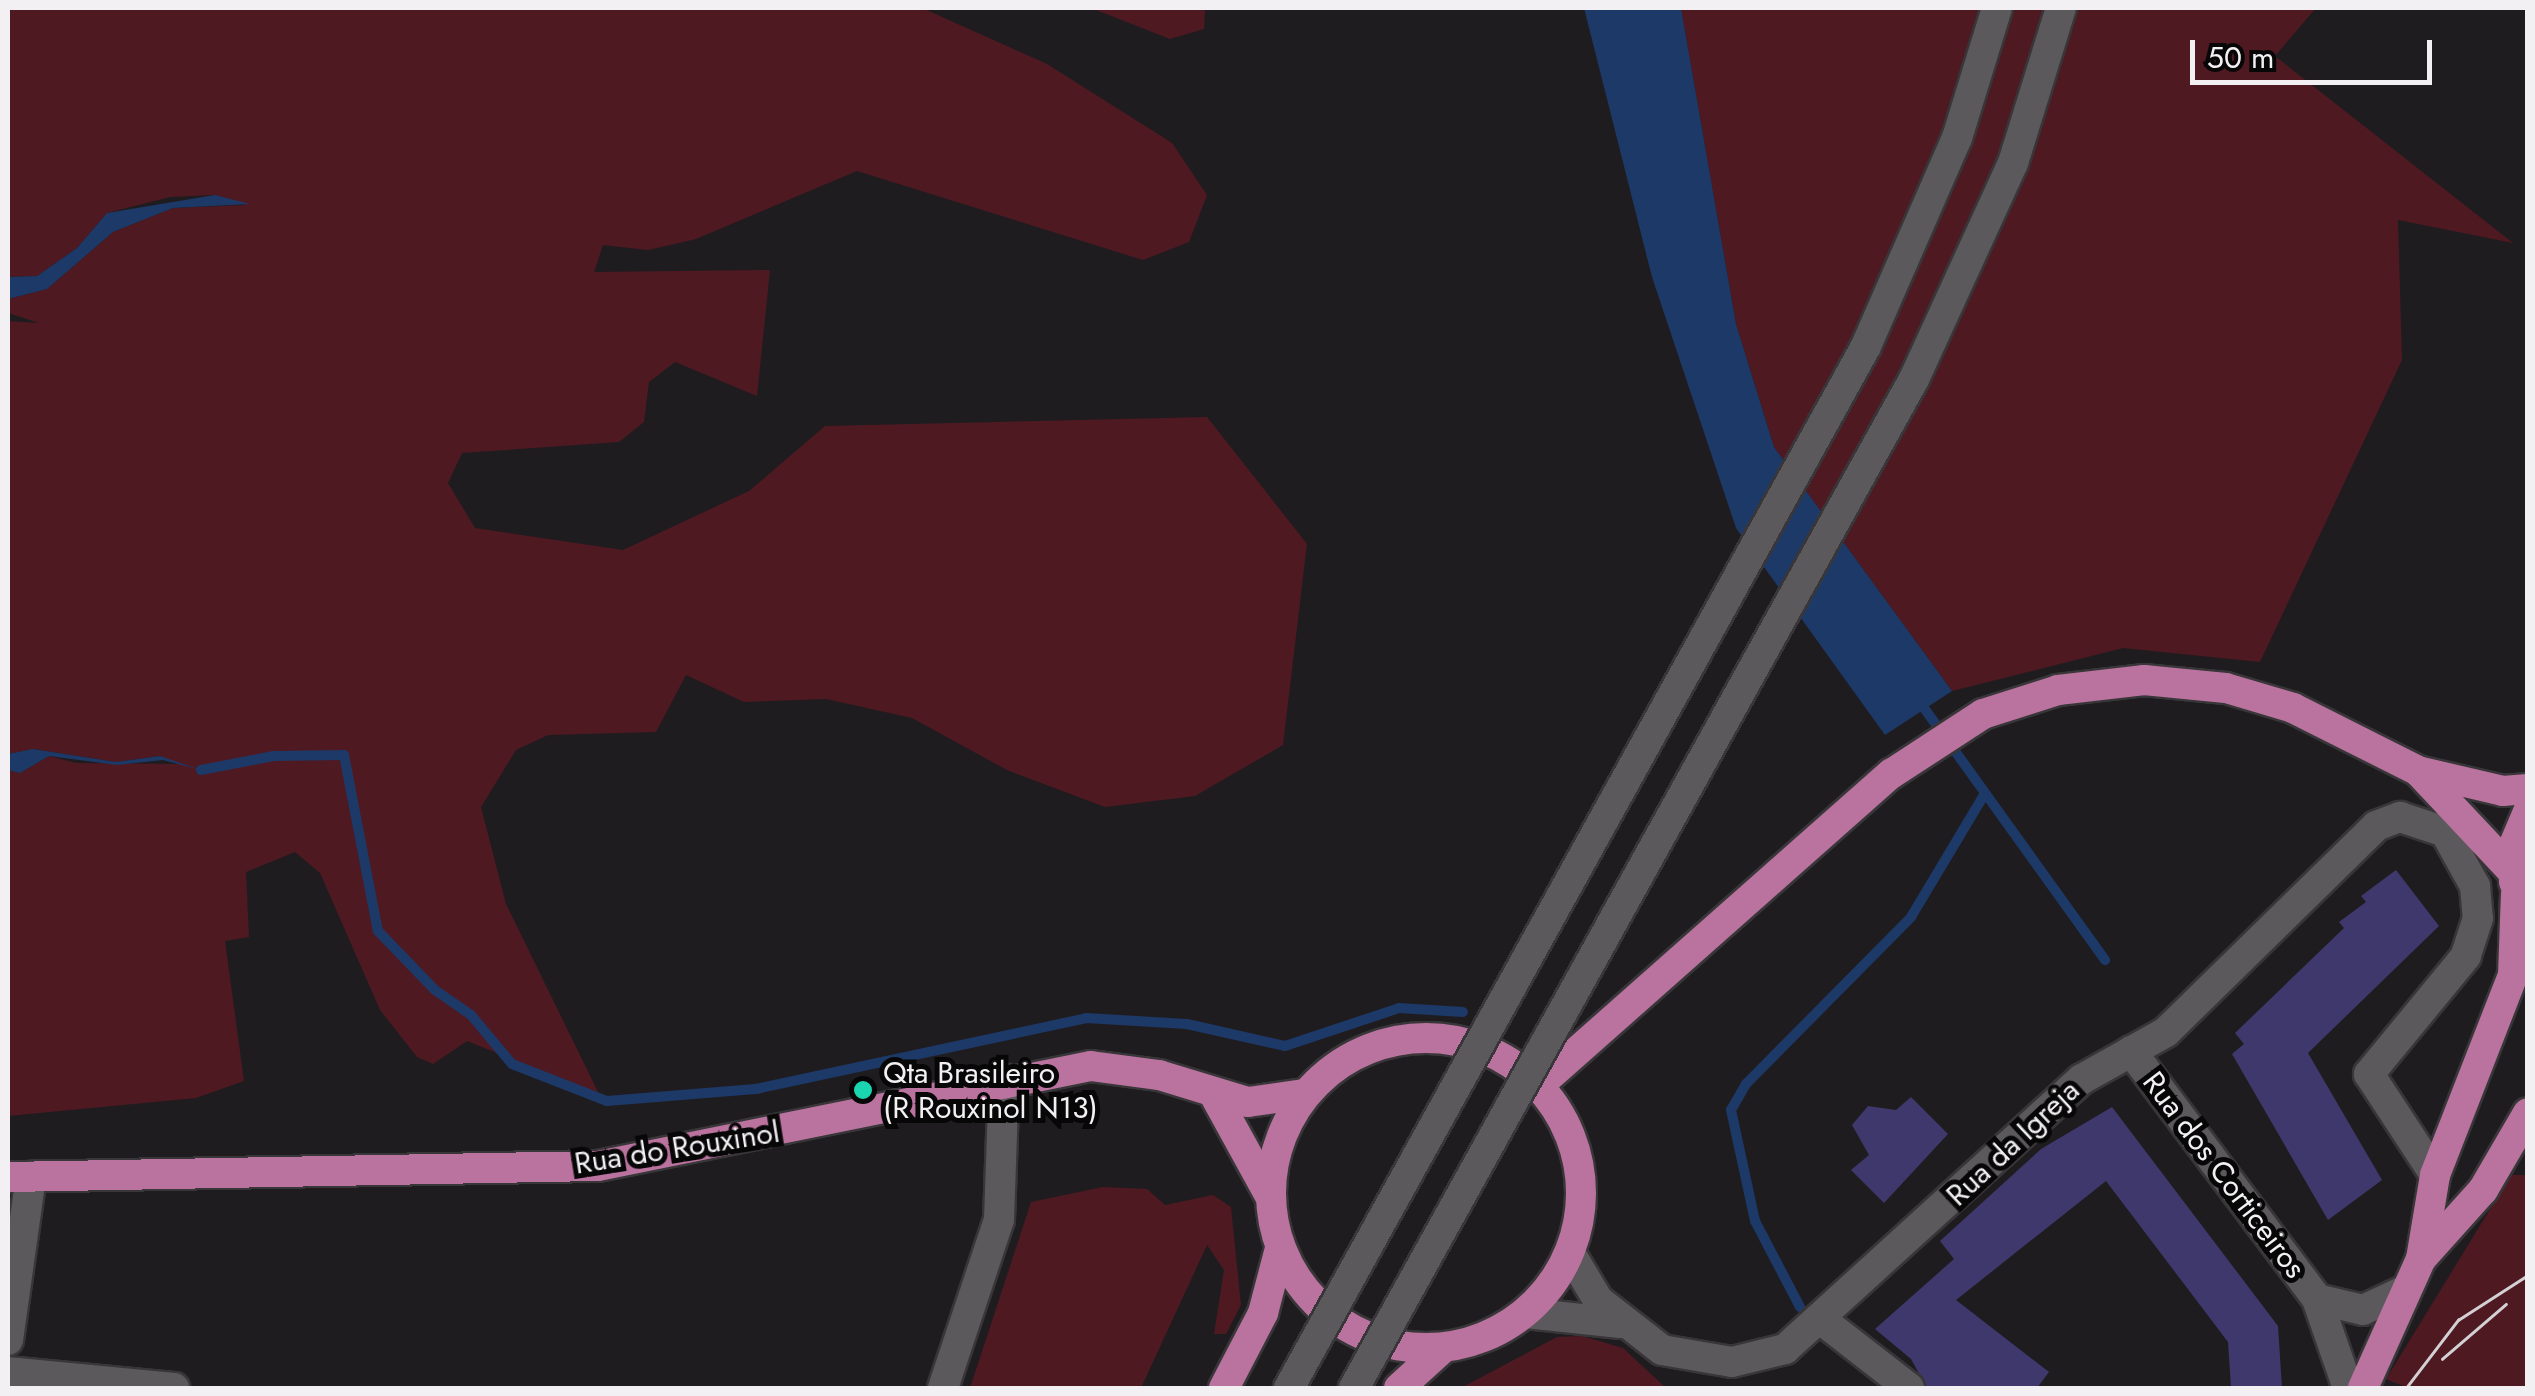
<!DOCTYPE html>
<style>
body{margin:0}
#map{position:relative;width:2535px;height:1396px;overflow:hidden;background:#1f1c20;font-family:Jost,sans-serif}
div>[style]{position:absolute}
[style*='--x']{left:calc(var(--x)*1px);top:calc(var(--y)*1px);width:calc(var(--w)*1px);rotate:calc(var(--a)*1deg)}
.green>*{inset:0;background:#4f1922}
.water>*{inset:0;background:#1d3967}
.stream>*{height:10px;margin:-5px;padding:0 5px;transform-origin:5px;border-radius:5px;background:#1d3967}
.building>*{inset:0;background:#3f386c}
.roads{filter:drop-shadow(2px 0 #383638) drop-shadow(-2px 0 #383638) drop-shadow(0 2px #383638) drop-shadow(0 -2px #383638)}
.minor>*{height:30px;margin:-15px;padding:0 15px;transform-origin:15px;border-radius:15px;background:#5c595d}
.major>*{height:30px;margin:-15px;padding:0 15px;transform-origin:15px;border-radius:15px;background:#ba739e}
.major>.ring{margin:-15px;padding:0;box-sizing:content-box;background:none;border:30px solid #ba739e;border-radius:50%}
.tram>*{height:2.5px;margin:-1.25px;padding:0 1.25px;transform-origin:1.25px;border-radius:1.25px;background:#d4d1d5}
.bridges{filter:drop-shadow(2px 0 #383638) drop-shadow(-2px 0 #383638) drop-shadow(0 2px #383638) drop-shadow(0 -2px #383638)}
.minor-bridge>*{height:30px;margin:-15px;padding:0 15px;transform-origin:15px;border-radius:15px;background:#5c595d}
.dots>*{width:28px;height:28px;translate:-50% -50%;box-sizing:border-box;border:5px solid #080708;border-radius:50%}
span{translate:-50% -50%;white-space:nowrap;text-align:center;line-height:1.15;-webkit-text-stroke:10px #080708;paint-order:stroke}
.poi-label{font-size:30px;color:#f2f0f3}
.left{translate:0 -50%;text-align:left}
.street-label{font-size:30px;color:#f2f0f3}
.frame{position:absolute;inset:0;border:10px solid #f2f0f3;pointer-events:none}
.scale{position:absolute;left:2190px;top:40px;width:242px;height:45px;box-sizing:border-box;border:5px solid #f2f0f3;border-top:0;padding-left:12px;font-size:30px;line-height:35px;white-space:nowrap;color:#f2f0f3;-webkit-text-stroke:8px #080708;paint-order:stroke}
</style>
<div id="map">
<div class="green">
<div style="clip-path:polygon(15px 8px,922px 8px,1047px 64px,1172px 143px,1207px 195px,1189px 242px,1143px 260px,857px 171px,696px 239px,648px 250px,603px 245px,594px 272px,770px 270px,757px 396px,675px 362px,649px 382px,644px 422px,619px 442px,462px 453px,448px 483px,475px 528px,623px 550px,749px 491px,825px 426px,1207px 417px,1307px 544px,1283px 745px,1195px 796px,1105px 807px,1007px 770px,912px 718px,826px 699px,744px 702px,686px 675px,656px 732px,548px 735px,516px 750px,481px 807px,506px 904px,599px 1094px,467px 1041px,433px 1064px,417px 1057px,380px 1010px,320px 873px,295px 852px,246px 872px,249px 937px,225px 941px,244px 1081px,196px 1098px,8px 1116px,8px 770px,20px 773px,49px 756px,76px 763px,178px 764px,160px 756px,116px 762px,34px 749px,8px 754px,8px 321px,39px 323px,8px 313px,8px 299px,47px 289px,113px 232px,173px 208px,246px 205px,215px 195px,170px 197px,107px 213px,77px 248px,37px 276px,8px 277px,8px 12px)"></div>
<div style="clip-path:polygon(1091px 8px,1205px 8px,1204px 29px,1170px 39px)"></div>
<div style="clip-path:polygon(1681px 8px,2316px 8px,2275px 56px,2513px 243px,2398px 220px,2402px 360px,2260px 662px,2123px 648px,1952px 691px,1774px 447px,1736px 324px)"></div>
<div style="clip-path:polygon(2511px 1175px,2527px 1175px,2527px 1388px,2408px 1388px,2386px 1379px)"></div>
<div style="clip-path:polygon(1103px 1187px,1147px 1189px,1165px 1205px,1213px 1195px,1231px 1207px,1241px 1305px,1226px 1334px,1214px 1334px,1224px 1270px,1207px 1245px,1141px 1388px,970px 1388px,1031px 1202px)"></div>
<div style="clip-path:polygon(1582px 1336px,1623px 1348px,1666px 1388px,1461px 1388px,1557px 1337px)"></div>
</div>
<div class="water">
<div style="clip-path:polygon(1584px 8px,1681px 8px,1736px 324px,1774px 447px,1952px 691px,1885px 735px,1736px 528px,1652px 277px)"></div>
<div style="clip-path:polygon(215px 195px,250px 204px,173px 208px,113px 232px,47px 289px,8px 299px,8px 277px,37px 276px,77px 248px,107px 213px)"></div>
<div style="clip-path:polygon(33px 749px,116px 762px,160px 756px,201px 770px,163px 760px,117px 765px,49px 756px,20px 773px,8px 770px,8px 754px)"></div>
</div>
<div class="stream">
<div style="--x:1919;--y:701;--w:319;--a:54.3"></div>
<div style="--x:201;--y:770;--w:74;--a:-10.9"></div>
<div style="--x:274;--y:756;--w:70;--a:-0.8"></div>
<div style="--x:344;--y:755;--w:179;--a:79.1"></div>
<div style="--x:378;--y:931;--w:82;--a:46"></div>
<div style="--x:435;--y:990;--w:44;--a:34.8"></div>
<div style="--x:471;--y:1015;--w:64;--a:50.1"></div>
<div style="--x:512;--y:1064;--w:102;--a:21.3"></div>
<div style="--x:607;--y:1101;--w:149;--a:-4.6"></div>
<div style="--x:756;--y:1089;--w:338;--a:-12.1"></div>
<div style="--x:1086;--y:1018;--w:101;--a:3.4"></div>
<div style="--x:1187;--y:1024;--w:100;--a:12.7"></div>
<div style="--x:1285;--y:1046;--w:120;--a:-18.4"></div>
<div style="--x:1399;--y:1008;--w:64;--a:3.6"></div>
<div style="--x:1800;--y:1307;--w:97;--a:-117.6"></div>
<div style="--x:1755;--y:1221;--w:114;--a:-102.2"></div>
<div style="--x:1731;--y:1110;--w:30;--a:-60"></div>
<div style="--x:1746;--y:1084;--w:235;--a:-45.3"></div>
<div style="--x:1911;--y:917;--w:142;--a:-59.1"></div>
</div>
<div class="building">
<div style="clip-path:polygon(2396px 870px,2439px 926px,2308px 1053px,2382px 1180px,2328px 1220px,2232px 1054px,2244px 1044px,2235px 1033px,2344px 928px,2339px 922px,2366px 902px,2361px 896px)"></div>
<div style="clip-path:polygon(1911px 1097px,1948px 1134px,1884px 1203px,1851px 1170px,1869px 1155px,1852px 1125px,1868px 1106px,1896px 1110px)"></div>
<div style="clip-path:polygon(2112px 1107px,2278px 1326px,2282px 1388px,2231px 1388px,2228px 1342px,2106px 1181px,1956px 1300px,2049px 1372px,2037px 1388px,1927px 1388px,1911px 1359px,1875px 1329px,1954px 1259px,1940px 1241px,2041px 1149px)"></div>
</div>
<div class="roads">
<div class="minor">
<div style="--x:2131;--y:1051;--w:310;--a:53.1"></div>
<div style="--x:2317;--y:1299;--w:94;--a:70.8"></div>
<div style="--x:1570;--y:1253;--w:55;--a:59.2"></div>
<div style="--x:1598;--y:1300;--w:81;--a:38"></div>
<div style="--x:1662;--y:1350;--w:71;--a:9.7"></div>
<div style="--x:1732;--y:1362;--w:55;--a:-13.8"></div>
<div style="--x:1785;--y:1349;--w:401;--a:-42.3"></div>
<div style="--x:2082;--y:1079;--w:96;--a:-29.2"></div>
<div style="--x:2166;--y:1032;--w:294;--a:-44.4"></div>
<div style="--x:2376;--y:826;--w:26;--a:-21"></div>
<div style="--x:2400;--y:817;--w:47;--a:18.4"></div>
<div style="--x:2445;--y:832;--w:62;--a:60.9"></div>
<div style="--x:2475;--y:886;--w:32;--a:85"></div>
<div style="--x:2478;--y:918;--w:40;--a:108"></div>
<div style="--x:2466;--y:956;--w:153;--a:129.4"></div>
<div style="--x:2369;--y:1074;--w:121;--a:56.8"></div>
<div style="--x:2317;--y:1299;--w:47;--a:13.4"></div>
<div style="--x:2363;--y:1310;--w:47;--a:-24.9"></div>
<div style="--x:1526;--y:1313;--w:95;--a:6.1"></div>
<div style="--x:1823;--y:1321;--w:109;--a:37.9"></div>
<div style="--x:8;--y:1340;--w:165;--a:-82"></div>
<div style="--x:8;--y:1372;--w:167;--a:5.5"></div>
<div style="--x:943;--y:1388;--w:177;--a:-71.6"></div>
<div style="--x:999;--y:1220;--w:141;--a:-88"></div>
</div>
<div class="major">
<div style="--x:2420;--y:773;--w:133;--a:46.8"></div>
<div style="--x:2514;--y:882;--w:35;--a:-92"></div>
<div style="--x:2513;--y:847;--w:39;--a:-67"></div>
<div class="ring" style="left:1271px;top:1038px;width:280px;height:280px"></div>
<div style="--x:1539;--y:1085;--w:470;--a:-41.5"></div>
<div style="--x:1891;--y:774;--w:110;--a:-33.1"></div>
<div style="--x:1983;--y:714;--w:79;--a:-17.7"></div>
<div style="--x:2058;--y:690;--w:87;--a:-6.6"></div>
<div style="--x:2144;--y:680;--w:82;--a:5.6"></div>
<div style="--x:2226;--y:688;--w:70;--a:16.6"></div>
<div style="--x:2293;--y:708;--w:140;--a:26.7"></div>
<div style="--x:2418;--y:771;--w:87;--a:13.2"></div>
<div style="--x:2503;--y:791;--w:25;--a:-5"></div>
<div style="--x:1215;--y:1096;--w:114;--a:61.2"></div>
<div style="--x:8;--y:1177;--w:590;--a:-1.07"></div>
<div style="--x:598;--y:1166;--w:503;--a:-11.47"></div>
<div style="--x:1091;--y:1066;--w:69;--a:7.5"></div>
<div style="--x:1159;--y:1075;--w:93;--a:16.9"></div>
<div style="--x:1248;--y:1102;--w:58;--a:-8"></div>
<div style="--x:2421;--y:1259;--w:85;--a:-80.5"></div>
<div style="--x:2435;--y:1175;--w:215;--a:-68.7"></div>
<div style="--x:2513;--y:975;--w:81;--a:-87.9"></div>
<div style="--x:1224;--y:1388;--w:85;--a:-62.5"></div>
<div style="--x:1263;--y:1313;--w:67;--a:-75.3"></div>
<div style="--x:1399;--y:1388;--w:59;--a:-42.3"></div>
<div style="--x:2363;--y:1388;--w:141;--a:-65.8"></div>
<div style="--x:2421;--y:1259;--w:93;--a:-48.1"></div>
<div style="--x:2483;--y:1190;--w:89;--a:-59.7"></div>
</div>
</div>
<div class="tram">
<div style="--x:2442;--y:1359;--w:84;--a:-40.7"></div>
<div style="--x:2406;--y:1388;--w:86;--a:-52.6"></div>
<div style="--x:2458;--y:1320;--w:83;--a:-32.7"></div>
</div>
<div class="bridges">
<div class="minor-bridge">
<div style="--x:1289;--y:1388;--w:1191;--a:-61.02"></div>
<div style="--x:1866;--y:346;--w:227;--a:-66.4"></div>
<div style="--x:1957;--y:138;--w:136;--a:-72.9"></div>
<div style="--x:1354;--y:1388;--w:1154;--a:-60.97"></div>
<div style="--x:1914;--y:379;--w:238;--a:-65.4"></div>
<div style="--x:2013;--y:163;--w:162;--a:-72.8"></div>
</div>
</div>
<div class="dots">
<div style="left:863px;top:1090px;background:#1bd5b1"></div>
</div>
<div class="poi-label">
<span class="left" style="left:883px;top:1090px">Qta Brasileiro<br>(R Rouxinol N13)</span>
</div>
<div class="street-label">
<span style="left:2013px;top:1143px;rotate:-43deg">Rua da Igreja</span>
<span style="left:677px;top:1148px;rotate:-9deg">Rua do Rouxinol</span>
<span style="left:2224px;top:1175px;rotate:53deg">Rua dos Corticeiros</span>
</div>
<div class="frame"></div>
<div class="scale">50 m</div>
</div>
